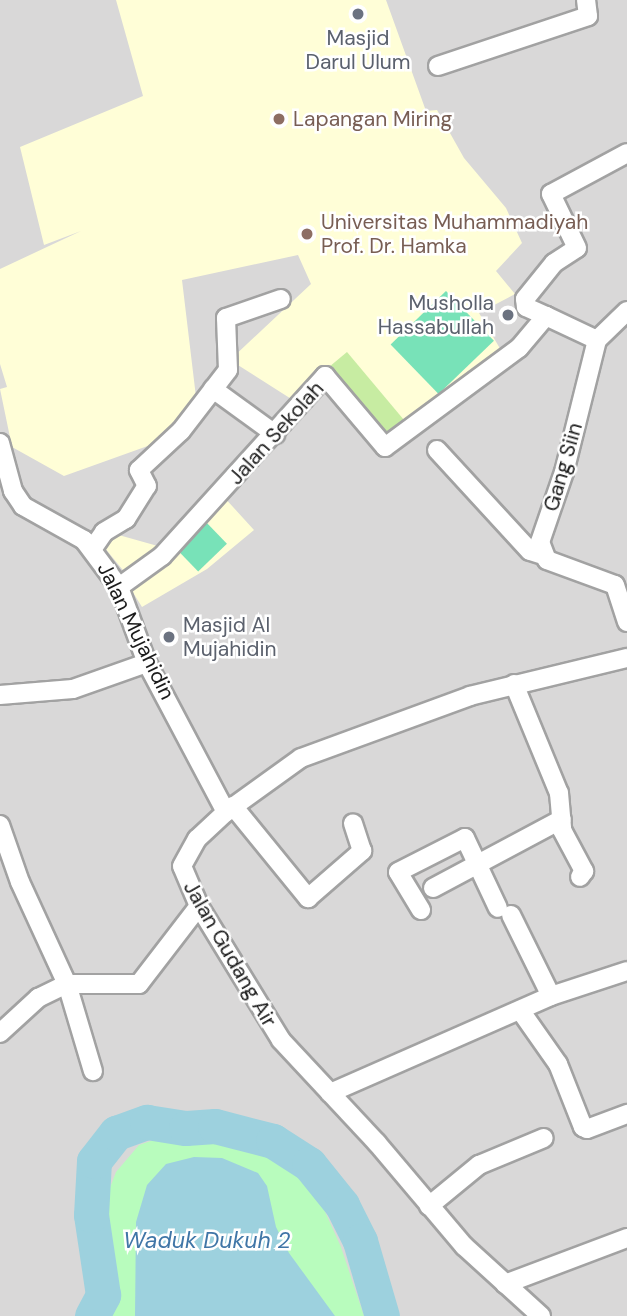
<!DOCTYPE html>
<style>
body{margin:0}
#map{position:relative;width:627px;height:1316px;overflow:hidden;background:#eee9e0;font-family:"DM Sans",sans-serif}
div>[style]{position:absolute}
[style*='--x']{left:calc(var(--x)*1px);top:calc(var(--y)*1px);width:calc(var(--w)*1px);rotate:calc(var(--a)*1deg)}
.residential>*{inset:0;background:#d9d8d8;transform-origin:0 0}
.education>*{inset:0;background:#fffed7}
.grass>*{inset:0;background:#c7eca2;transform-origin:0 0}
.park>*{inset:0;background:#b8fcbd}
.pitch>*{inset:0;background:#78e2b8;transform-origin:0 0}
.water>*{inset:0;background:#9dd1de}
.river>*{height:35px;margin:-17.5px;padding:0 17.5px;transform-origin:17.5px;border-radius:17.5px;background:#9dd1de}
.roads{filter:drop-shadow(2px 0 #a2a2a2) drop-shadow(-2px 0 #a2a2a2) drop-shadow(0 2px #a2a2a2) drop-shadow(0 -2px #a2a2a2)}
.minor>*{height:18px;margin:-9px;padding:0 9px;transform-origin:9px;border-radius:9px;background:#fff}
.dots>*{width:19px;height:19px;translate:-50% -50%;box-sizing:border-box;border:4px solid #fff;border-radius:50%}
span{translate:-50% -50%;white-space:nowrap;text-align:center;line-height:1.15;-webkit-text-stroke:5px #fff;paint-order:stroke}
.worship-label{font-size:21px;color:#5b616d}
.right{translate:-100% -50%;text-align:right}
.left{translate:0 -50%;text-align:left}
.education-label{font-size:21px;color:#785e54}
.street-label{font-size:21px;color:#1b1b1b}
.water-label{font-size:23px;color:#4076a7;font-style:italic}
</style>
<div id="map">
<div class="residential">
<div style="left:0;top:0;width:627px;height:1316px"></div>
</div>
<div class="education">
<div style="clip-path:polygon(116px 0,386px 0,426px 111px,437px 110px,464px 158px,506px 208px,522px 243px,496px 271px,515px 294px,479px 313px,505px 357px,387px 440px,326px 370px,296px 402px,230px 360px,311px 284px,298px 255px,182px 280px,196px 397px,170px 438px,64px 476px,12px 447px,0 389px,7px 387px,0 364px,0 269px,81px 231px,44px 245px,20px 147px,143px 96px)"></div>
<div style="clip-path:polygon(223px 496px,254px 530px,207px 569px,142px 607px,127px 583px,131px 580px,104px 547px,108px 532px,172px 550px)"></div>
</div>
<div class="grass">
<div style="left:347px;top:352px;width:89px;height:25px;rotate:50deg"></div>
</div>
<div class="park">
<div style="clip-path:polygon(201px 1135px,258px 1152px,301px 1178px,322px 1205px,341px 1247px,364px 1316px,107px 1316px,114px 1279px,106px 1198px,116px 1172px,139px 1145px,165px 1136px)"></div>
</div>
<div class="pitch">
<div style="left:446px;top:291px;width:69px;height:77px;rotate:46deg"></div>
<div style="left:204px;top:520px;width:33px;height:40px;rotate:46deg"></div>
</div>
<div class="water">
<div style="clip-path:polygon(194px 1157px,222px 1158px,258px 1173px,267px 1186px,276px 1227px,289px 1253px,335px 1316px,135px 1316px,136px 1222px,147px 1185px,166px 1164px)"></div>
</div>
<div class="river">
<div style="--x:92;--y:1316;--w:24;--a:-62"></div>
<div style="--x:103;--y:1295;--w:81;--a:-98.5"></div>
<div style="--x:91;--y:1215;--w:54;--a:-86.8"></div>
<div style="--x:94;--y:1161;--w:36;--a:-52"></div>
<div style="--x:116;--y:1133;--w:33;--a:-20"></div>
<div style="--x:147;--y:1122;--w:39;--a:9"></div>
<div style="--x:186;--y:1128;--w:29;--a:-4"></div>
<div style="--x:215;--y:1126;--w:60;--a:14.5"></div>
<div style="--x:273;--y:1141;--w:43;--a:32.6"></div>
<div style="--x:309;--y:1164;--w:53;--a:51.2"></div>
<div style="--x:342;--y:1205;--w:40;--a:63.4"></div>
<div style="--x:360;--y:1241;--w:78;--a:73.7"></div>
</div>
<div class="roads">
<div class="minor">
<div style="--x:438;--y:66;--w:158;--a:-18.4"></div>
<div style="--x:588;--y:16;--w:16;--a:-97"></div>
<div style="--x:627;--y:311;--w:42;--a:136"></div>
<div style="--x:597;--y:340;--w:136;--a:104"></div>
<div style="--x:564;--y:472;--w:74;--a:108.9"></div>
<div style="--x:540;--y:542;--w:19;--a:69"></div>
<div style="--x:547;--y:560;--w:72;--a:20.2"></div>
<div style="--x:615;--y:585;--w:39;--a:72"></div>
<div style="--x:546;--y:316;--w:22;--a:-156"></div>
<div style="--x:526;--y:307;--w:8;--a:-97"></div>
<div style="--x:525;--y:299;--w:46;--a:-51.1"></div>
<div style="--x:554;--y:263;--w:27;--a:-33"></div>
<div style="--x:577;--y:248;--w:60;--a:-115.7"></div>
<div style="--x:551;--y:194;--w:86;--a:-28.3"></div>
<div style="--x:213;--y:389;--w:77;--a:36"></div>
<div style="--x:0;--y:443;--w:50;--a:74.8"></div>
<div style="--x:13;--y:491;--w:18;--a:56"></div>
<div style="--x:23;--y:506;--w:70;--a:29.1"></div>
<div style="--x:84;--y:540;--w:59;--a:53.3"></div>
<div style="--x:119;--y:587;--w:81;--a:69.8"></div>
<div style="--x:147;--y:663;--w:169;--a:62.1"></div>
<div style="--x:437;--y:450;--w:137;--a:47.4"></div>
<div style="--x:530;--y:551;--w:14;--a:17"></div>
<div style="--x:93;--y:548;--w:19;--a:-55"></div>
<div style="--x:104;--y:532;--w:26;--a:-31"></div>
<div style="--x:126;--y:519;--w:39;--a:-58"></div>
<div style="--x:147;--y:486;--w:18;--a:-117"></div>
<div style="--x:139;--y:470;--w:57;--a:-42.9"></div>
<div style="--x:181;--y:431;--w:77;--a:-52.4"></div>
<div style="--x:228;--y:370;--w:52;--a:-92.2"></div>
<div style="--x:226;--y:318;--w:58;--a:-19.1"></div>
<div style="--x:119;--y:587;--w:53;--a:-35.8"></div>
<div style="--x:162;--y:556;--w:243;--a:-47.8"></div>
<div style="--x:325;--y:376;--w:93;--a:49.8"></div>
<div style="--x:385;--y:447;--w:167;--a:-36.5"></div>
<div style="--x:519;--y:348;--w:42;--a:-49.8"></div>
<div style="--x:546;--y:316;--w:56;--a:25.2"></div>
<div style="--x:514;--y:684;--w:118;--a:67.6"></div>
<div style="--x:559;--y:793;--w:37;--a:85"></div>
<div style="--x:562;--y:830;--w:47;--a:61.8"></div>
<div style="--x:584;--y:871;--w:7;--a:124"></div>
<div style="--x:0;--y:695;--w:73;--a:-4.7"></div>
<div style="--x:73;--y:689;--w:78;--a:-19.4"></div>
<div style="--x:233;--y:806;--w:119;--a:50.8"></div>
<div style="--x:308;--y:898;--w:72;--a:-41"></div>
<div style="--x:362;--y:851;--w:29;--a:-108"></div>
<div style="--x:0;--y:825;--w:60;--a:70.7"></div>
<div style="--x:20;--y:882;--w:112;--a:65.3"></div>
<div style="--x:67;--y:984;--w:91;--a:73.4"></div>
<div style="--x:433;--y:888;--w:146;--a:-28.1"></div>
<div style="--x:421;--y:910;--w:44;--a:-121.2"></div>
<div style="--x:398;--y:872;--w:75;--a:-26.9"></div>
<div style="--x:465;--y:838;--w:77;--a:64.8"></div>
<div style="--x:511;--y:915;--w:90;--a:63.7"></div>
<div style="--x:520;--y:1010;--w:66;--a:54.9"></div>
<div style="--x:558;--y:1064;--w:68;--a:68.4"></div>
<div style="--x:583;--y:1127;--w:4;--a:27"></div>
<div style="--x:587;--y:1129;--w:43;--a:-20.6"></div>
<div style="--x:0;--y:1033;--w:52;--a:-42.6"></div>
<div style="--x:38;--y:998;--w:32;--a:-26"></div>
<div style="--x:67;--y:984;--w:72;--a:0"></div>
<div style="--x:139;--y:984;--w:98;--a:-52.4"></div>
<div style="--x:330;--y:1093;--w:241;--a:-23.7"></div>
<div style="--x:551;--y:996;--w:80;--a:-18.2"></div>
<div style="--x:429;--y:1206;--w:65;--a:-39.4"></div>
<div style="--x:479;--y:1165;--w:70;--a:-22.6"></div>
<div style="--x:505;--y:1284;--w:130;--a:-20.7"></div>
<div style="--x:541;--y:1316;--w:104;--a:-137.7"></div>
<div style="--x:464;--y:1246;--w:135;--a:-130.2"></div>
<div style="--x:377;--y:1143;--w:141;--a:-133"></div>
<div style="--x:281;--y:1040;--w:157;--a:-121.5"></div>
<div style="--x:199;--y:906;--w:43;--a:-113"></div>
<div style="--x:182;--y:866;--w:31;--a:-61"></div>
<div style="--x:197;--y:839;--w:40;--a:-43"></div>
<div style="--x:226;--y:812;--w:92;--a:-35.8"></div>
<div style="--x:301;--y:758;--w:180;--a:-20.1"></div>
<div style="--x:470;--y:696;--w:162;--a:-13.6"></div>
</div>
</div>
<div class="dots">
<div style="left:358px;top:14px;background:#6b7280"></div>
<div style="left:279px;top:119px;background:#8d6e63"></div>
<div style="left:307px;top:234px;background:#8d6e63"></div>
<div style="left:508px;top:315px;background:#6b7280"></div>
<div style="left:169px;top:637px;background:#6b7280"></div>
</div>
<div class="worship-label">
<span style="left:358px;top:50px">Masjid<br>Darul Ulum</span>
<span class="right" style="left:494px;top:315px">Musholla<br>Hassabullah</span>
<span class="left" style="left:183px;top:637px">Masjid Al<br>Mujahidin</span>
</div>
<div class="education-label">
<span class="left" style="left:293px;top:119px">Lapangan Miring</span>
<span class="left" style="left:321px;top:234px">Universitas Muhammadiyah<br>Prof. Dr. Hamka</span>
</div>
<div class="street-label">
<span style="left:276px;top:433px;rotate:-48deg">Jalan Sekolah</span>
<span style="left:563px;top:467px;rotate:-74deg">Gang Siin</span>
<span style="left:136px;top:631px;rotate:64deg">Jalan Mujahidin</span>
<span style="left:230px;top:954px;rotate:60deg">Jalan Gudang Air</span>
</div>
<div class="water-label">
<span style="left:207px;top:1240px">Waduk Dukuh 2</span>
</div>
</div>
